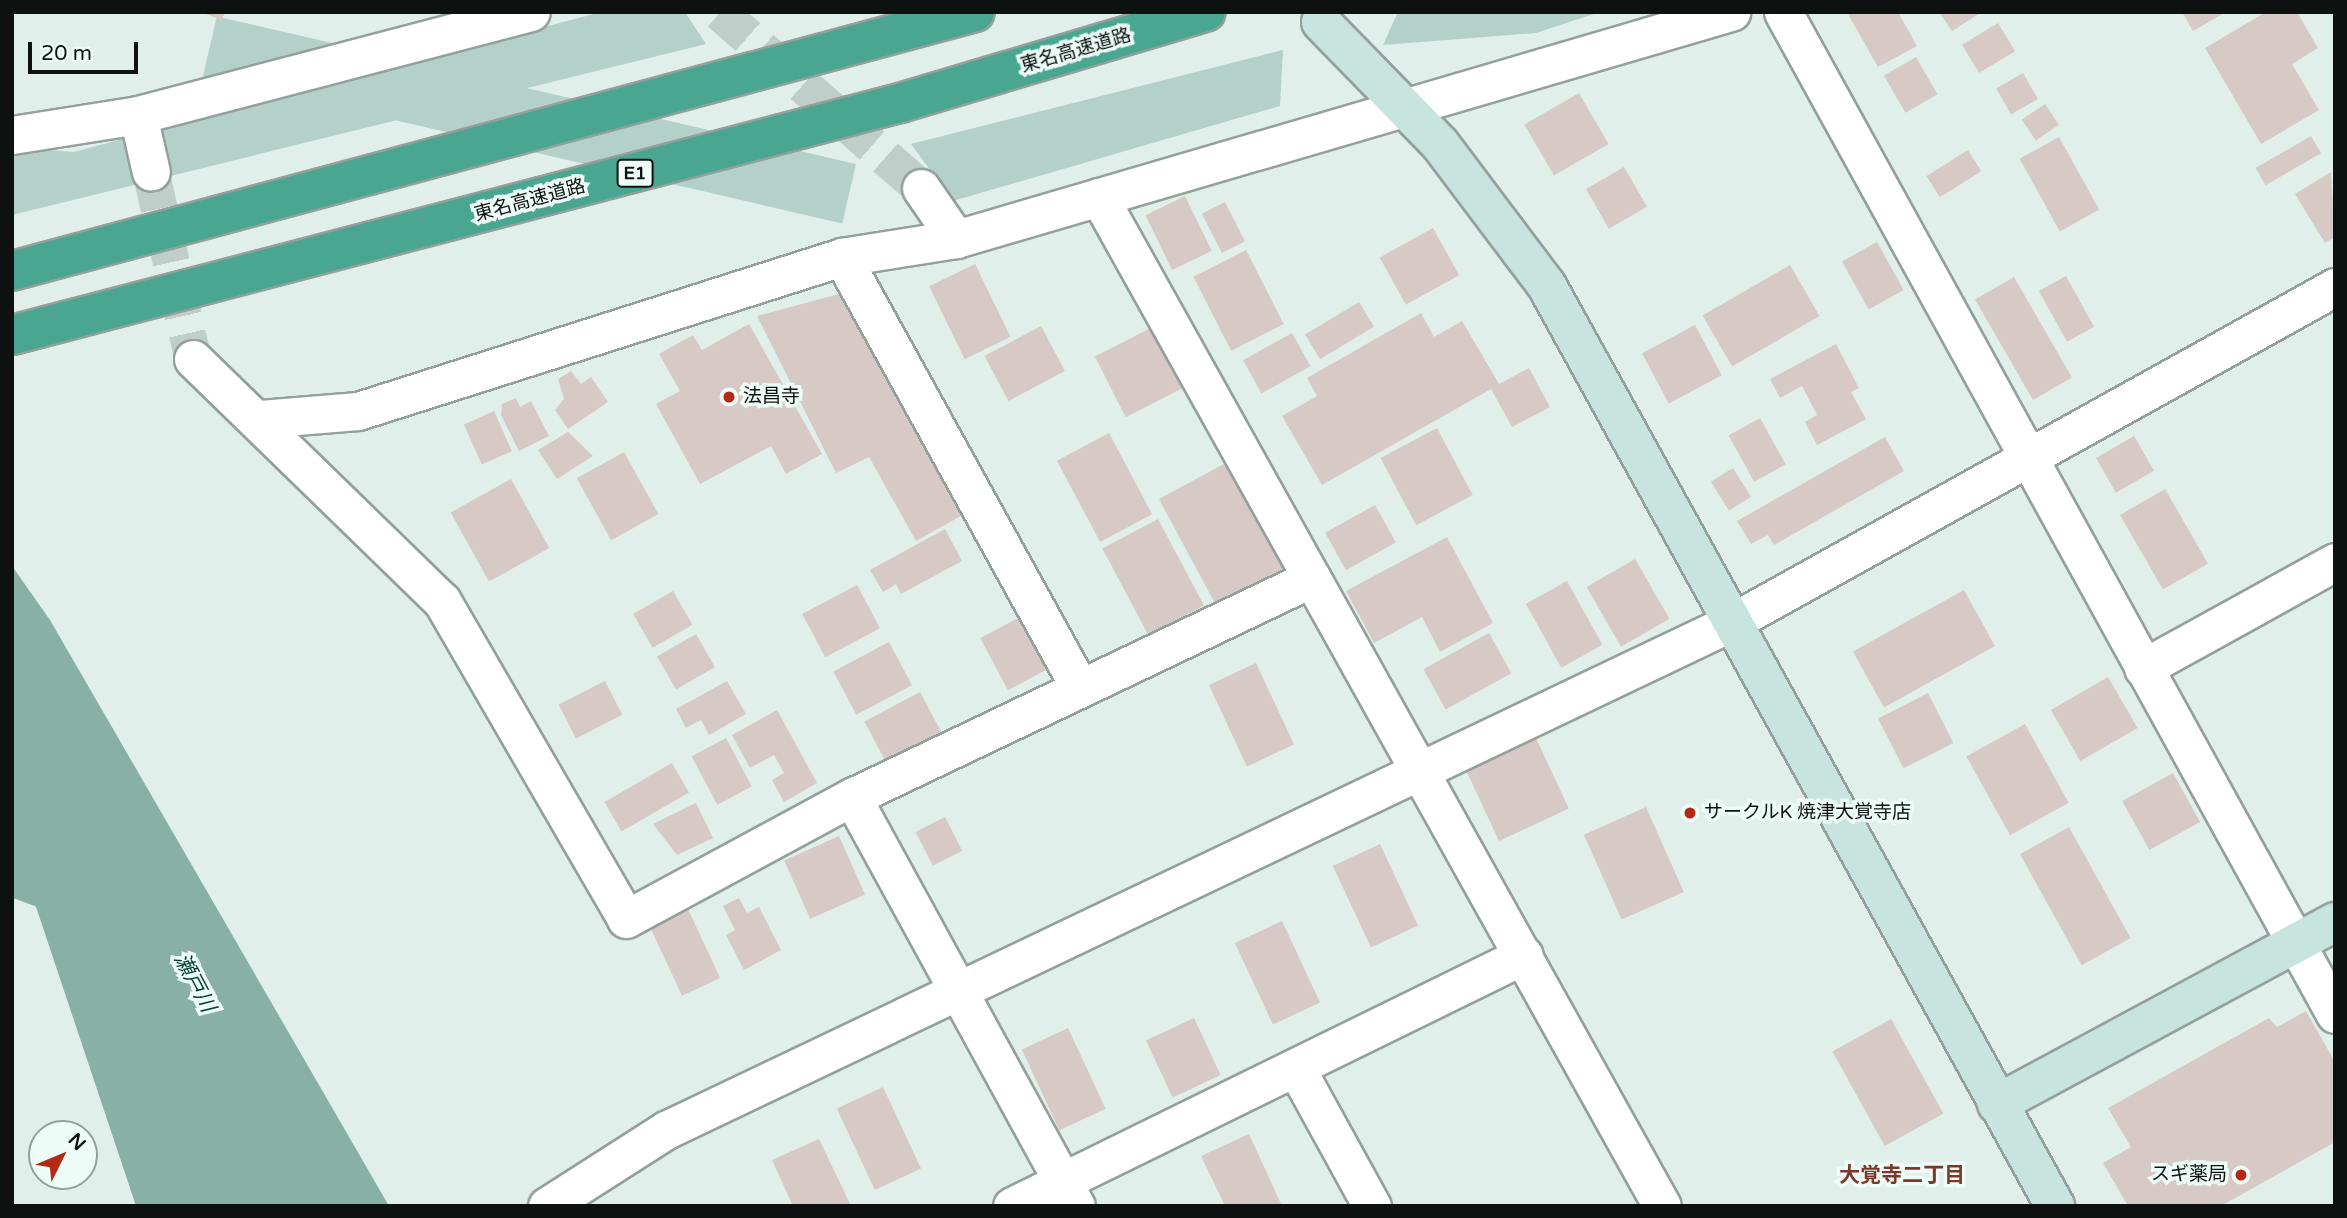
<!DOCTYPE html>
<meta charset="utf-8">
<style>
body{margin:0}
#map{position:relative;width:2347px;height:1218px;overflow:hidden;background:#e0efea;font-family:"Varela Round","Noto Sans JP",sans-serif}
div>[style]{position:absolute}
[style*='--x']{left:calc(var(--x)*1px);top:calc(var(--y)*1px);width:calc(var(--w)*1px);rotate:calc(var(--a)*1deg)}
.green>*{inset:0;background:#b3d1c9;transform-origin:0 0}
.water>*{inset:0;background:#89b0a5}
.river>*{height:66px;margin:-33px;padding:0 33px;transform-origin:33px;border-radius:33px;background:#89b0a5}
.building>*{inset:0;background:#d7c9c6;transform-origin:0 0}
.street-tunnel>*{height:37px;margin-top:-18.5px;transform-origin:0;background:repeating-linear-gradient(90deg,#c0cec9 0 37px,transparent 0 55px)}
.roads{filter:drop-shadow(2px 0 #93a09c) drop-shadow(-2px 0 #93a09c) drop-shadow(0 2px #93a09c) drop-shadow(0 -2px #93a09c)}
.street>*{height:37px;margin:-18.5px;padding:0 18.5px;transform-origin:18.5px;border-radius:18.5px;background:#fff}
.secondary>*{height:38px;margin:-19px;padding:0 19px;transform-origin:19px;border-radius:19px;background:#c8e4de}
.highway>*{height:38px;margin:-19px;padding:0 19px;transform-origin:19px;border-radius:19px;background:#49a691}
.dots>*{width:19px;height:19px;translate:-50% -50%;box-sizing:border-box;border:4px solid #eefcf8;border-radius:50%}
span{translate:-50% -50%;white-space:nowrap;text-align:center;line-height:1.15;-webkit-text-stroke:7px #eefcf8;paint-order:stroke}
.shield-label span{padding:2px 5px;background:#eefcf8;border:2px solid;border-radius:5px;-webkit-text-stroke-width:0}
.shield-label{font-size:18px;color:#0d1211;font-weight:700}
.street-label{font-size:19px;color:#0d1211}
.poi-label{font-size:19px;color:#0d1211}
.left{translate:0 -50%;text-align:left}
.right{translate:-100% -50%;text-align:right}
.water-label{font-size:21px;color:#013e33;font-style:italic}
.neighbourhood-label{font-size:21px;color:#7c372b;font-weight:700}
.frame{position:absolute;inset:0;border:14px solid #0d1211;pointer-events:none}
.north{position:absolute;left:28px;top:1120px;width:70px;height:70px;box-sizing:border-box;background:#eefcf8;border:2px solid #949e9c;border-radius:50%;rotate:47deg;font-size:19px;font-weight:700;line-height:28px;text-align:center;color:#0d1211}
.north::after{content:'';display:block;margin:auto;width:24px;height:32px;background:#b52814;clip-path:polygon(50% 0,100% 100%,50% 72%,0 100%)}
.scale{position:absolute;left:28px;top:42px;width:110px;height:32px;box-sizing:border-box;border:4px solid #0d1211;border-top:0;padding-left:9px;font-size:21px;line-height:24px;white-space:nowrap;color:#0d1211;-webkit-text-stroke:5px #eefcf8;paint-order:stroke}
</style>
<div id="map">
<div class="green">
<div style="clip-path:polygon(601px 12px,685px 12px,706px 44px,12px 215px,12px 147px,74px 152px)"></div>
<div style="clip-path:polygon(1398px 12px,1600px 12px,1536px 33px,1383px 45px)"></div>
<div style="clip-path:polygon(1283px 50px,1280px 106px,953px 201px,911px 144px)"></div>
<div style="left:856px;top:164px;width:61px;height:656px;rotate:103deg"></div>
</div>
<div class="water">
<div style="clip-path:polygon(12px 566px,50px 620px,389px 1206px,136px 1206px,12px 835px)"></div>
</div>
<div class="river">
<div style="--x:12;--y:835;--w:33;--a:72"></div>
<div style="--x:22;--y:866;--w:89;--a:20.5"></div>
</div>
<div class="building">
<div style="clip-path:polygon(201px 12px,225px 12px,222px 20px)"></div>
<div style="clip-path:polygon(1898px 12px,1917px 46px,1878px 67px,1848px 14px)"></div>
<div style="clip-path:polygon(1939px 12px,1982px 12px,1952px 31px)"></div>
<div style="clip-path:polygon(2182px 12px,2226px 12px,2193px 31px)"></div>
<div style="clip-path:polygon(2266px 12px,2297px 12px,2318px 48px,2292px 64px,2319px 110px,2261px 144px,2205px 48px)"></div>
<div style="left:1998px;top:23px;width:33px;height:42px;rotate:59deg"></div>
<div style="left:1916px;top:57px;width:43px;height:37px;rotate:60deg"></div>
<div style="left:2023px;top:73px;width:30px;height:31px;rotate:60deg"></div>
<div style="left:1579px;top:93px;width:59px;height:63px;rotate:60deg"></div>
<div style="left:2045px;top:104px;width:25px;height:28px;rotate:56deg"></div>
<div style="left:2311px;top:136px;width:20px;height:64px;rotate:60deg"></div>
<div style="left:2059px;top:137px;width:83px;height:45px;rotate:61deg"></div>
<div style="left:1968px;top:150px;width:25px;height:49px;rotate:58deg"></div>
<div style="left:1624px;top:167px;width:46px;height:44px;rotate:60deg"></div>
<div style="clip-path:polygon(2331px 172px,2335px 237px,2325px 243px,2295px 194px)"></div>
<div style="left:1185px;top:196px;width:61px;height:44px;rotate:64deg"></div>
<div style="left:1225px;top:202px;width:44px;height:26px;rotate:63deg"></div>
<div style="left:1433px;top:228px;width:54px;height:61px;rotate:61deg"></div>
<div style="left:1877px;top:242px;width:55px;height:40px;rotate:61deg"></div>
<div style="left:1246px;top:250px;width:83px;height:59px;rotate:63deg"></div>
<div style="left:975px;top:264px;width:81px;height:51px;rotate:64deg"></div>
<div style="left:1790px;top:265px;width:59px;height:101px;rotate:60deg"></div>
<div style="left:2066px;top:276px;width:58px;height:31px;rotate:61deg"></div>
<div style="left:2014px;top:277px;width:116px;height:45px;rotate:60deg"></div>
<div style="clip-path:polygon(846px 292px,966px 513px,916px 541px,869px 457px,836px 473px,757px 316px)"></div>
<div style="left:1359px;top:302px;width:29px;height:63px;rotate:59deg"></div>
<div style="clip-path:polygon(1421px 313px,1434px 337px,1462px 321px,1499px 384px,1529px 368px,1550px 407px,1512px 427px,1491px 389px,1322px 485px,1282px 416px,1317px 396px,1307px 378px)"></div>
<div style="clip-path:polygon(749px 324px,822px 454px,786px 474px,771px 446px,700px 484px,656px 404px,680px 391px,659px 354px,693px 335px,702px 350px)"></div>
<div style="left:1695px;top:325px;width:57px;height:60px;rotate:62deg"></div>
<div style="left:1041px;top:326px;width:51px;height:64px;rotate:62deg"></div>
<div style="left:1151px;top:328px;width:68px;height:63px;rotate:63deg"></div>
<div style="left:1292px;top:333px;width:38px;height:56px;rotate:61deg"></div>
<div style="clip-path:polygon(1836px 344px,1859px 388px,1851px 392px,1866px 419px,1817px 445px,1805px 422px,1817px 415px,1802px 386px,1780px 398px,1770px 379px)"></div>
<div style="clip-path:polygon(571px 371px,581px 384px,591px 377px,608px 402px,568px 429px,555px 410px,564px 399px,558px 379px)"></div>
<div style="clip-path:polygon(516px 398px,520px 407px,531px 401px,549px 436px,519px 451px,501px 415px,502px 404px)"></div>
<div style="left:494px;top:411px;width:44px;height:33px;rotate:66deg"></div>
<div style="left:1760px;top:418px;width:53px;height:36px;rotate:61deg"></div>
<div style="left:1437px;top:428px;width:76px;height:64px;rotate:62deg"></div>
<div style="clip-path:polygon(568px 432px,593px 456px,557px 479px,538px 450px)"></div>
<div style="left:1109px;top:433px;width:92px;height:59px;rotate:62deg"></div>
<div style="left:2134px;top:436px;width:40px;height:44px;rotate:60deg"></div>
<div style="clip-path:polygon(1885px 437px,1904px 471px,1774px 545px,1768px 535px,1751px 544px,1737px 521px)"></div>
<div style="left:624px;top:452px;width:71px;height:54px;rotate:61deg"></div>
<div style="clip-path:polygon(1233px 459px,1288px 560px,1283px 574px,1218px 609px,1159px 499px)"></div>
<div style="left:1733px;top:468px;width:34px;height:26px;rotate:58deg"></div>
<div style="left:511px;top:479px;width:79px;height:69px;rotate:61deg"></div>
<div style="left:2165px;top:489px;width:86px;height:52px;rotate:60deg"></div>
<div style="left:1375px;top:505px;width:43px;height:57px;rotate:61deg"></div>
<div style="left:1158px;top:519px;width:98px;height:63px;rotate:62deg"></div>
<div style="clip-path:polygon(945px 529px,962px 561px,901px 594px,896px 584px,883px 592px,870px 570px)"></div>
<div style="clip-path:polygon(1447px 537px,1493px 623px,1440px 652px,1422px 617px,1374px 643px,1346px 591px)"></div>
<div style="left:1635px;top:559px;width:69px;height:56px;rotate:60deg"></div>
<div style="left:1567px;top:581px;width:73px;height:47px;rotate:61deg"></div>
<div style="left:857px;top:585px;width:49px;height:62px;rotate:62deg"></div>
<div style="left:1964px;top:590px;width:64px;height:127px;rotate:61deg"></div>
<div style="left:673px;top:591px;width:39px;height:46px;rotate:60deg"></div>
<div style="left:1020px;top:617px;width:59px;height:45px;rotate:62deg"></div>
<div style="left:1489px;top:633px;width:46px;height:75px;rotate:61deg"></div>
<div style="left:696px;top:634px;width:38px;height:45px;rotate:60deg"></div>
<div style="left:889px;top:642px;width:49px;height:63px;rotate:62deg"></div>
<div style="left:1256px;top:663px;width:90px;height:52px;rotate:65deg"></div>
<div style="left:2108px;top:677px;width:59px;height:66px;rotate:60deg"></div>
<div style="left:605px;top:681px;width:38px;height:52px;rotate:63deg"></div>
<div style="clip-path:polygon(727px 681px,746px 714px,709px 735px,701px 720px,686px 728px,676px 709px)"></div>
<div style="left:920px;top:692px;width:49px;height:63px;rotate:62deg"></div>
<div style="left:1928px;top:693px;width:56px;height:56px;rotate:63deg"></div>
<div style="clip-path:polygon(777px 710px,817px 783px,784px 802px,772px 780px,784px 773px,774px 755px,750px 768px,732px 735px)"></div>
<div style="left:2025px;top:724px;width:90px;height:67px;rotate:61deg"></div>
<div style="left:1535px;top:736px;width:80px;height:77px;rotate:65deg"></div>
<div style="left:726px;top:738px;width:55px;height:39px;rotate:62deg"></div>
<div style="left:672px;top:763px;width:34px;height:78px;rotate:60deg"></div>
<div style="left:2173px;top:773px;width:56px;height:58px;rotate:61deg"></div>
<div style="clip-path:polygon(696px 803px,713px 838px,677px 855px,653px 824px)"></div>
<div style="left:1646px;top:807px;width:93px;height:68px;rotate:66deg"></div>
<div style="left:945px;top:817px;width:38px;height:33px;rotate:63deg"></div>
<div style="left:2069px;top:827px;width:127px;height:56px;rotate:61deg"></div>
<div style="left:839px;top:836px;width:64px;height:60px;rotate:66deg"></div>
<div style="left:1380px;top:844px;width:90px;height:52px;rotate:65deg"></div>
<div style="clip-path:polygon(739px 898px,747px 913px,759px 907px,781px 950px,744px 970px,726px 935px,735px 930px,723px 906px)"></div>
<div style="left:688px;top:909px;width:76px;height:42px;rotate:65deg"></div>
<div style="left:1282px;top:921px;width:90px;height:52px;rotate:65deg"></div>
<div style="clip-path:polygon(2306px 1011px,2335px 1062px,2335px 1142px,2221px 1206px,2128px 1206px,2103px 1163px,2131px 1147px,2108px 1108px,2269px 1018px,2277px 1027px)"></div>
<div style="left:1194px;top:1018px;width:63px;height:53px;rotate:65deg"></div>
<div style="left:1891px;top:1019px;width:108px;height:67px;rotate:61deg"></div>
<div style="left:1068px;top:1028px;width:89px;height:51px;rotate:65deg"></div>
<div style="left:883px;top:1087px;width:90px;height:51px;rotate:65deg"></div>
<div style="clip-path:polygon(1249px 1134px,1282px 1206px,1225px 1206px,1201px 1156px)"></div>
<div style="clip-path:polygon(819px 1139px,851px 1206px,793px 1206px,772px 1160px)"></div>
</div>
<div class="street-tunnel">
<div style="--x:720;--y:12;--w:267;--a:41.2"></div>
<div style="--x:151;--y:172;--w:192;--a:77.3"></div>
</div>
<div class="roads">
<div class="street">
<div style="--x:1783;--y:12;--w:1144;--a:61.15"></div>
<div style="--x:138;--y:115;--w:58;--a:77.2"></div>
<div style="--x:12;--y:135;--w:128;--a:-9"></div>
<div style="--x:138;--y:115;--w:406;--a:-14.7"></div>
<div style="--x:921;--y:188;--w:62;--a:55.5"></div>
<div style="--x:1099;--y:197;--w:1155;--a:60.84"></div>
<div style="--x:842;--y:257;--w:490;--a:61.1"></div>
<div style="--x:193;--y:359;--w:347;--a:44.2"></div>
<div style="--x:442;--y:601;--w:367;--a:59.9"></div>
<div style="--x:626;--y:919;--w:257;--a:-28.4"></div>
<div style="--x:852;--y:797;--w:509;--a:-25.46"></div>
<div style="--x:260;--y:419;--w:98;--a:-4.7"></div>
<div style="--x:358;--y:411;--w:508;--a:-17.65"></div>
<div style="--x:842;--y:257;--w:115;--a:-9"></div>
<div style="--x:956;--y:239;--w:808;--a:-16.33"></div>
<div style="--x:2143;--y:668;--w:219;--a:-28.9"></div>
<div style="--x:852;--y:797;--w:466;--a:61.3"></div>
<div style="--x:1296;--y:1068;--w:158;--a:61.2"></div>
<div style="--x:547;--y:1206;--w:141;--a:-32.6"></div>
<div style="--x:666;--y:1130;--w:1183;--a:-25.48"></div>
<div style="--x:1734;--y:621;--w:688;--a:-29.06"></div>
<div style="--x:1012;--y:1206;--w:570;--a:-26.12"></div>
</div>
<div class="secondary">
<div style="--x:1321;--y:22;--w:170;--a:45.7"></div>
<div style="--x:1440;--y:144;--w:178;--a:53"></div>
<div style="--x:1547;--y:286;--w:1051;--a:61.09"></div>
<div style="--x:1997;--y:1104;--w:384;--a:-28.3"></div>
</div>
<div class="highway">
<div style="--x:12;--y:271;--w:997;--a:-15.05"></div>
<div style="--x:12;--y:335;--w:918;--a:-14.64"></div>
<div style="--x:900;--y:103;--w:319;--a:-16.6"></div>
</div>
</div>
<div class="dots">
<div style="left:729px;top:397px;background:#b52814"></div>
<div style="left:1690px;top:813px;background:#b52814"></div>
<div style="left:2241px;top:1175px;background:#b52814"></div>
</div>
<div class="shield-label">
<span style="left:635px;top:173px">E1</span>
</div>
<div class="street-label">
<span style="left:1076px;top:51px;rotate:-16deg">東名高速道路</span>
<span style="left:530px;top:201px;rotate:-15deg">東名高速道路</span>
</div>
<div class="poi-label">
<span class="left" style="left:743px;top:397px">法昌寺</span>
<span class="left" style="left:1704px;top:813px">サークルK 焼津大覚寺店</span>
<span class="right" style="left:2227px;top:1175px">スギ薬局</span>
</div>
<div class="water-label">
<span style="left:194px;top:983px;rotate:62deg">瀬戸川</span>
</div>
<div class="neighbourhood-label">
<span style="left:1902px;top:1176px">大覚寺二丁目</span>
</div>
<div class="frame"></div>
<div class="north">N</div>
<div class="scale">20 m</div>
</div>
